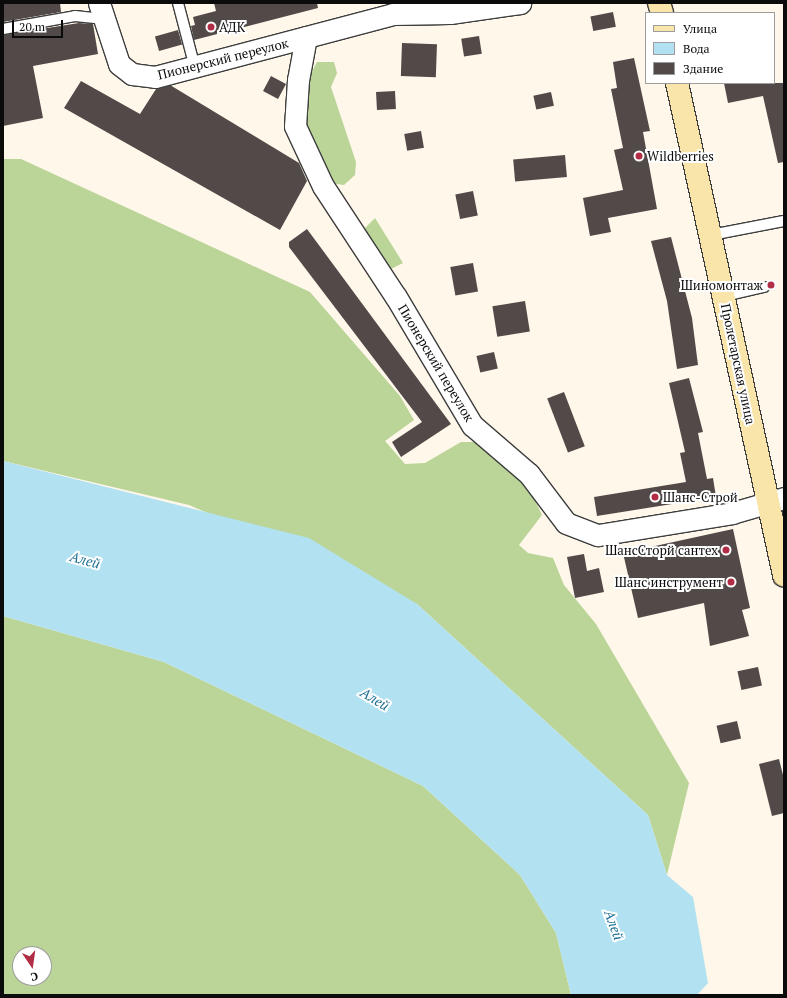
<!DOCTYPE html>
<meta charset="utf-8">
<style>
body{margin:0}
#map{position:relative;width:787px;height:998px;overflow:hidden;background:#fef7ea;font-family:"PT Serif",serif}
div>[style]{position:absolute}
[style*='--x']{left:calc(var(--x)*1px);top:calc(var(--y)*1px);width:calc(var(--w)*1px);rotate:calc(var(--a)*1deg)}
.forest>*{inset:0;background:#bbd497}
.water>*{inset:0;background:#b2e2f1}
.building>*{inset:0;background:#524a48;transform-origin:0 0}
.roads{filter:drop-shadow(1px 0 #3e3e3e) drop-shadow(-1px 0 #3e3e3e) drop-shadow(0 1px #3e3e3e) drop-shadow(0 -1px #3e3e3e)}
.lane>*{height:10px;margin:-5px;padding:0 5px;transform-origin:5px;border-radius:5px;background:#fff}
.street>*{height:21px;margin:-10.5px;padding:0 10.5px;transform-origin:10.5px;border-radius:10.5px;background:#fff}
.secondary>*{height:22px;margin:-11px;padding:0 11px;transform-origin:11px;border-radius:11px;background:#f9e5a9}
.dots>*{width:11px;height:11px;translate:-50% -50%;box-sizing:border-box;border:2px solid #fff;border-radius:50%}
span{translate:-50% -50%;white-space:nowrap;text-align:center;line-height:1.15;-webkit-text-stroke:4px #fff;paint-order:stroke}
.poi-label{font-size:13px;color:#0b0b0b}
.left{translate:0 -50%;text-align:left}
.right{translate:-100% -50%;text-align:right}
.street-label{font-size:13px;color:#0b0b0b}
.water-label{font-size:14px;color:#1d7093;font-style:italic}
.frame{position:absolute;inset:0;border:4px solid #0b0b0b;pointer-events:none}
.legend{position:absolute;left:645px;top:12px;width:130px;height:72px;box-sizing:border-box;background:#fff;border:1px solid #9d9d9d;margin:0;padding:5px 7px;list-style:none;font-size:12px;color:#0b0b0b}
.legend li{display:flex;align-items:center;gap:8px;height:20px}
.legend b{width:20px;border:1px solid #9d9d9d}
.north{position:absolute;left:12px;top:946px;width:40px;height:40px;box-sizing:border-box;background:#fff;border:1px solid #9d9d9d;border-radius:50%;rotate:167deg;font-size:11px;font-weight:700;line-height:16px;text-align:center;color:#0b0b0b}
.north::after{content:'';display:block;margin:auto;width:14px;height:18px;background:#b02d45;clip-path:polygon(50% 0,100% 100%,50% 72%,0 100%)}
.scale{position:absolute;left:12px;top:20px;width:51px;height:18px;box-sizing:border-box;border:2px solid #0b0b0b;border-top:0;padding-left:5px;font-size:12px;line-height:14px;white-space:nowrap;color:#0b0b0b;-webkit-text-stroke:3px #fff;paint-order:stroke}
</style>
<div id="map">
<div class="forest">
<div style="clip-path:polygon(317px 62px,334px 62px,337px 73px,331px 87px,356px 162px,355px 175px,344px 185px,330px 183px,308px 140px,301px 110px,308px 79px)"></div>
<div style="clip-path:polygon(3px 159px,21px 159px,310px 292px,400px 396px,414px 420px,385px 441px,405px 464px,425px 463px,461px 442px,478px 442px,525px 480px,542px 515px,519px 545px,528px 553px,553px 558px,564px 585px,596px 624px,689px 783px,667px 875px,648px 815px,417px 604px,189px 505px,3px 461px)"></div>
<div style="clip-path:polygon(375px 218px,403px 263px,387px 271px,365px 228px)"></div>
<div style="clip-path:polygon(evenodd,3px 616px,164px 662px,423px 786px,520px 875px,556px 933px,571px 995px,3px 995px,3px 616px,20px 954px,44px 954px,44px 978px,20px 978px,20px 954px)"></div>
</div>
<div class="water">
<div style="clip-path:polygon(3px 461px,309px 538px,417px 604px,648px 815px,667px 875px,693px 897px,708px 983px,697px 995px,571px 995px,556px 933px,520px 875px,423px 786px,164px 662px,3px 616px)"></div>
</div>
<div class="building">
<div style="clip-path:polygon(3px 3px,60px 3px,61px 12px,3px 22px)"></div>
<div style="clip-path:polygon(214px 3px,317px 3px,318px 8px,194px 40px,191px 26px,195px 25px,193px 17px,216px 11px)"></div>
<div style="left:613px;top:12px;width:15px;height:23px;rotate:79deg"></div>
<div style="clip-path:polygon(79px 23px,93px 24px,98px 54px,33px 66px,43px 118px,3px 126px,3px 35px)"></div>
<div style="left:178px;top:30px;width:15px;height:24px;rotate:74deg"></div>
<div style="left:479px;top:36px;width:18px;height:18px;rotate:81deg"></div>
<div style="left:402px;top:43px;width:35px;height:33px;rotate:2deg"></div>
<div style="clip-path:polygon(634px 58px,650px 131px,643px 132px,657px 209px,608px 218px,611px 232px,590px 236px,583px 198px,623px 190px,614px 150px,623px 148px,611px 89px,617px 88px,613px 62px)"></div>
<div style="left:271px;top:76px;width:17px;height:17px;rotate:28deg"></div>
<div style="clip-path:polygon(81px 81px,140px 114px,156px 89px,170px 85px,299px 163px,307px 181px,280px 230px,64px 108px)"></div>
<div style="clip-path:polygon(724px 83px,784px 83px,784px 162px,778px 163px,763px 96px,728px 103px)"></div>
<div style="left:395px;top:91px;width:18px;height:19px;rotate:87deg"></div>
<div style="left:551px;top:92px;width:14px;height:18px;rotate:78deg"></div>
<div style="left:421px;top:131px;width:17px;height:17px;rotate:80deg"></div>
<div style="left:565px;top:155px;width:22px;height:52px;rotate:85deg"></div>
<div style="left:473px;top:191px;width:25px;height:18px;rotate:79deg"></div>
<div style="clip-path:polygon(307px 229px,451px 424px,401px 457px,392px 442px,422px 422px,289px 247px,289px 242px)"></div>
<div style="clip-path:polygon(671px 237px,692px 318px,698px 365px,677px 369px,667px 301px,651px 241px)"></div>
<div style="left:473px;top:263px;width:29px;height:23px;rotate:80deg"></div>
<div style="left:525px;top:301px;width:31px;height:33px;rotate:81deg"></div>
<div style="left:494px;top:352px;width:17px;height:18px;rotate:77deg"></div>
<div style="clip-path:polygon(689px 378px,703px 432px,698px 433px,707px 479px,713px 478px,716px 497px,597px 516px,594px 497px,686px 482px,680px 453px,685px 452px,669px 383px)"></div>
<div style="left:564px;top:392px;width:58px;height:18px;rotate:69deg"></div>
<div style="clip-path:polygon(733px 529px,750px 608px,742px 610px,749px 636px,710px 646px,704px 603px,638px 618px,623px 553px)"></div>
<div style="clip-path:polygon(584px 554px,587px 571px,599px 568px,604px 592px,575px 598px,567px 557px)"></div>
<div style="left:758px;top:667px;width:19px;height:21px;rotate:78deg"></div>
<div style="left:737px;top:721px;width:18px;height:21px;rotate:77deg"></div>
<div style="clip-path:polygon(779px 759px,784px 779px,784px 813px,772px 816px,759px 764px)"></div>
</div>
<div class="roads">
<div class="lane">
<div style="--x:178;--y:3;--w:63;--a:75.3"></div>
<div style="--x:3;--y:29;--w:73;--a:-10.2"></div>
<div style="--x:75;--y:16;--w:30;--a:6"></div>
<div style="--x:711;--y:235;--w:74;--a:-10.9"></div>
<div style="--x:724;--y:296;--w:41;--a:-12.7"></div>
</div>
<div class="street">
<div style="--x:99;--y:3;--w:64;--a:71.8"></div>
<div style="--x:119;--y:64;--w:16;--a:38"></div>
<div style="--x:132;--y:74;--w:23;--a:7"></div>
<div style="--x:155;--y:77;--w:246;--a:-14.8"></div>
<div style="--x:393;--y:14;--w:57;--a:-1"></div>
<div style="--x:450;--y:13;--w:71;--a:-8.1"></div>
<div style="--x:306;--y:37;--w:44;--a:100.5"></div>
<div style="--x:298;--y:80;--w:46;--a:93.7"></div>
<div style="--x:295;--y:126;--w:66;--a:65"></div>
<div style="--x:323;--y:186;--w:133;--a:56.7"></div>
<div style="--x:396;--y:297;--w:149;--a:59.3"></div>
<div style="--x:472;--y:425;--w:75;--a:40.7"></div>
<div style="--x:529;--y:474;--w:61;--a:52.9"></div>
<div style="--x:566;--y:523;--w:34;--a:21"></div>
<div style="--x:598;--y:535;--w:136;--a:-9.3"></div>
<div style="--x:732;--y:513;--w:54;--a:-16.1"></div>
</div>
<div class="secondary">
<div style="--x:659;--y:3;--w:10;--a:73"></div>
<div style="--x:677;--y:83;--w:504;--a:77.73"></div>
</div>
</div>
<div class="dots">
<div style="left:211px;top:27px;background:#b02d45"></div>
<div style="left:639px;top:156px;background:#b02d45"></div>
<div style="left:771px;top:285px;background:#b02d45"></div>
<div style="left:655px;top:497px;background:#b02d45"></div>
<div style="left:726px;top:550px;background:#b02d45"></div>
<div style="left:731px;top:582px;background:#b02d45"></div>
</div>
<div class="poi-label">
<span class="left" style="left:219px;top:27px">АДК</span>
<span class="left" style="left:647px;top:156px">Wildberries</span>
<span class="right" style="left:763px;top:285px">Шиномонтаж</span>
<span class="left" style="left:663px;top:497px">Шанс-Строй</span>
<span class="right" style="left:718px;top:550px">ШансСторй сантех</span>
<span class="right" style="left:723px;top:582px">Шанс инструмент</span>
</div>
<div class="street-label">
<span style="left:223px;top:59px;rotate:-14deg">Пионерский переулок</span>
<span style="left:436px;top:363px;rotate:59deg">Пионерский переулок</span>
<span style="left:738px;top:364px;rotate:78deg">Пролетарская улица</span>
</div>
<div class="water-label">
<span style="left:85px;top:560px;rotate:15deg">Алей</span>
<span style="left:375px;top:699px;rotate:31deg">Алей</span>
<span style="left:614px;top:925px;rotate:70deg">Алей</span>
</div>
<div class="frame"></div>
<ul class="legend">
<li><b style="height:5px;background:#f9e5a9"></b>Улица</li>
<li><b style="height:11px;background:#b2e2f1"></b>Вода</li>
<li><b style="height:11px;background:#524a48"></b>Здание</li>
</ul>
<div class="north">С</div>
<div class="scale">20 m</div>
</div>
